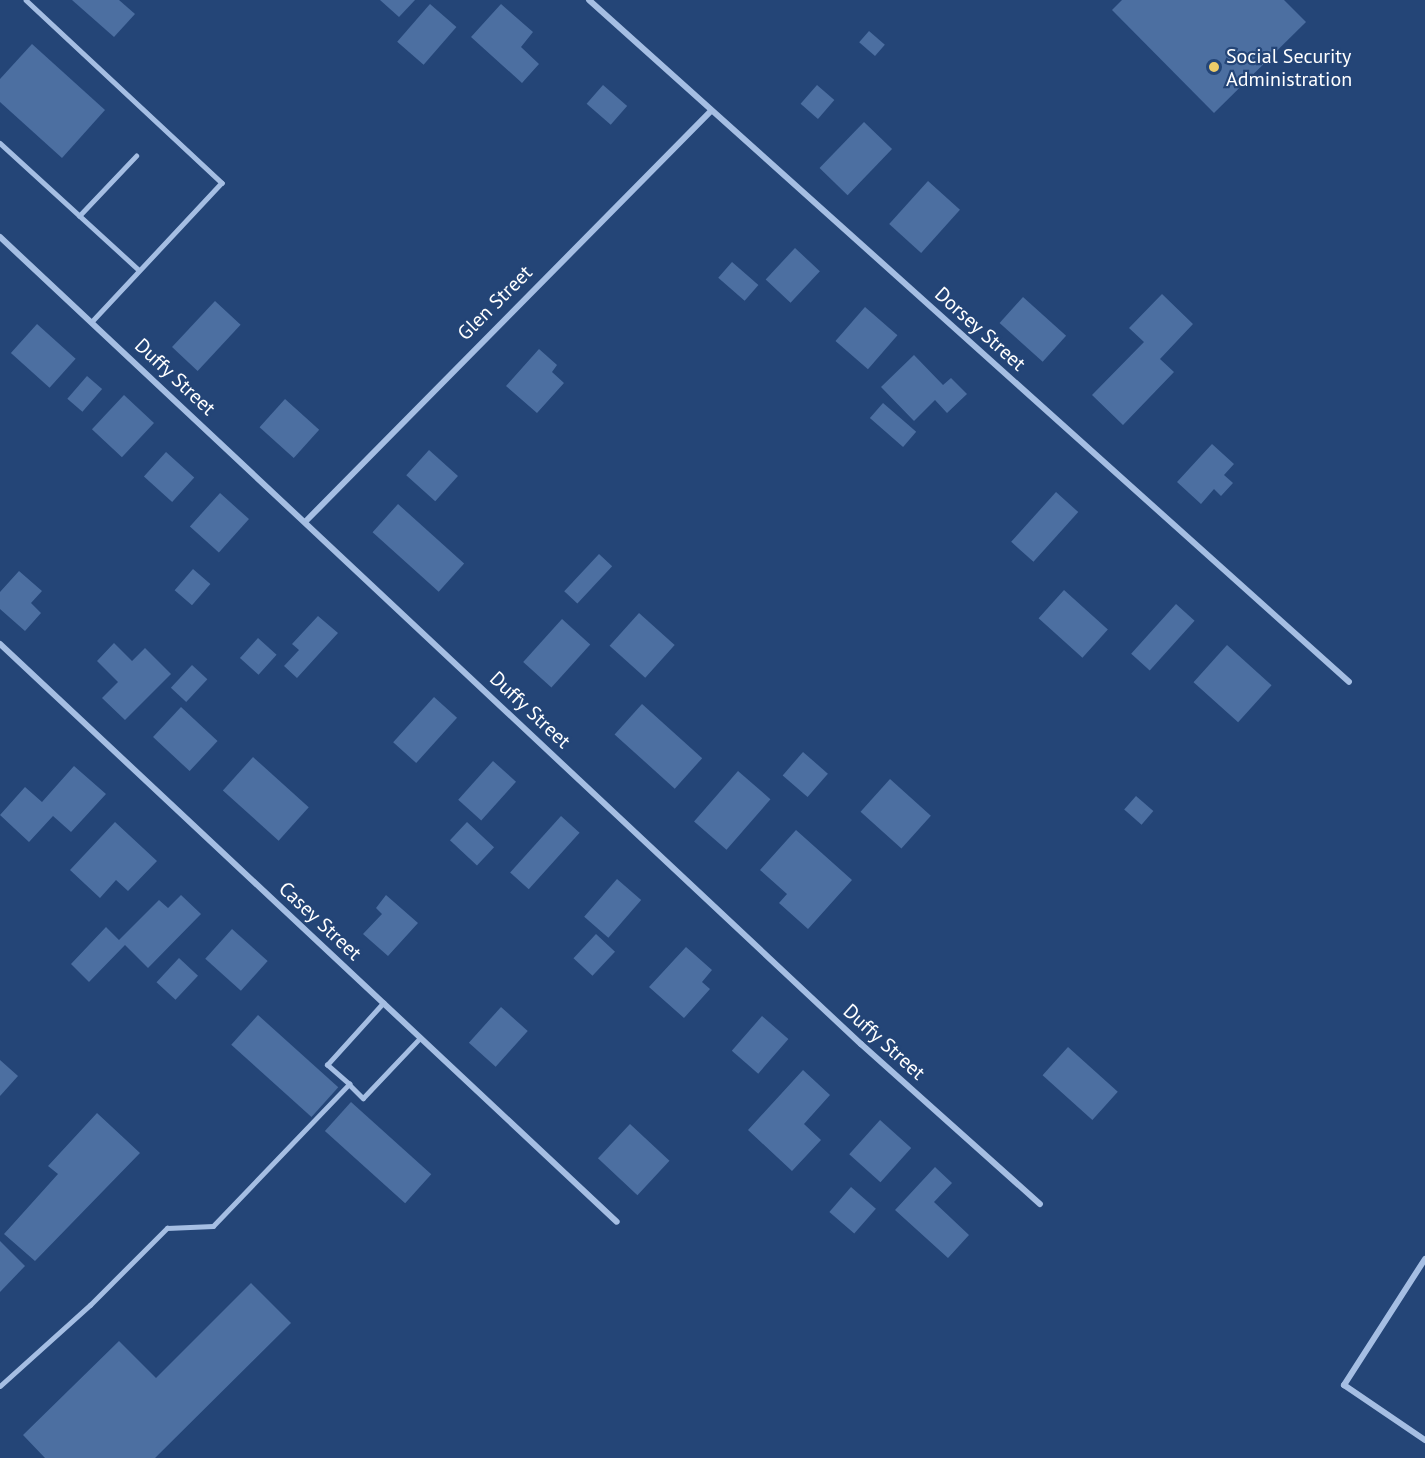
<!DOCTYPE html>
<style>
body{margin:0}
#map{position:relative;width:1425px;height:1458px;overflow:hidden;background:#244577;font-family:"PT Sans",sans-serif}
div>[style]{position:absolute}
[style*='--x']{left:calc(var(--x)*1px);top:calc(var(--y)*1px);width:calc(var(--w)*1px);rotate:calc(var(--a)*1deg)}
.building>*{inset:0;background:#4c6fa1;transform-origin:0 0}
.lane>*{height:4.5px;margin:-2.25px;padding:0 2.25px;transform-origin:2.25px;border-radius:2.25px;background:#a5bee3}
.street>*{height:6px;margin:-3px;padding:0 3px;transform-origin:3px;border-radius:3px;background:#a5bee3}
.dots>*{width:16px;height:16px;translate:-50% -50%;box-sizing:border-box;border:3px solid #244577;border-radius:50%}
span{translate:-50% -50%;white-space:nowrap;text-align:center;line-height:1.15;-webkit-text-stroke:4.5px #244577;paint-order:stroke}
.poi-label{font-size:20px;color:#fff}
.left{translate:0 -50%;text-align:left}
.street-label{font-size:20px;color:#fff}
</style>
<div id="map">
<div class="building">
<div style="clip-path:polygon(72px 0,119px 0,135px 14px,114px 37px)"></div>
<div style="clip-path:polygon(380px 0,415px 0,399px 17px)"></div>
<div style="clip-path:polygon(1122px 0,1284px 0,1306px 22px,1214px 113px,1112px 10px)"></div>
<div style="left:430px;top:4px;width:35px;height:50px;rotate:41deg"></div>
<div style="clip-path:polygon(501px 4px,533px 32px,521px 47px,539px 64px,522px 83px,471px 37px)"></div>
<div style="left:869px;top:31px;width:21px;height:15px;rotate:41deg"></div>
<div style="clip-path:polygon(32px 44px,105px 110px,62px 158px,0 102px,0 79px)"></div>
<div style="left:603px;top:85px;width:32px;height:25px;rotate:41deg"></div>
<div style="left:817px;top:85px;width:23px;height:25px;rotate:41deg"></div>
<div style="left:864px;top:122px;width:39px;height:64px;rotate:44deg"></div>
<div style="left:928px;top:181px;width:43px;height:58px;rotate:42deg"></div>
<div style="left:795px;top:248px;width:34px;height:43px;rotate:43deg"></div>
<div style="left:732px;top:262px;width:35px;height:21px;rotate:41deg"></div>
<div style="clip-path:polygon(1162px 294px,1193px 324px,1160px 359px,1174px 372px,1123px 425px,1092px 395px,1144px 342px,1129px 328px)"></div>
<div style="left:1023px;top:297px;width:58px;height:35px;rotate:42deg"></div>
<div style="left:215px;top:301px;width:35px;height:63px;rotate:43deg"></div>
<div style="left:865px;top:307px;width:43px;height:45px;rotate:41deg"></div>
<div style="left:37px;top:324px;width:52px;height:39px;rotate:42deg"></div>
<div style="clip-path:polygon(539px 349px,557px 365px,552px 372px,564px 383px,537px 413px,506px 386px)"></div>
<div style="clip-path:polygon(914px 355px,943px 385px,951px 378px,967px 394px,947px 413px,935px 400px,914px 421px,881px 387px)"></div>
<div style="left:87px;top:376px;width:20px;height:30px;rotate:41deg"></div>
<div style="left:124px;top:395px;width:41px;height:47px;rotate:43deg"></div>
<div style="left:285px;top:399px;width:46px;height:38px;rotate:42deg"></div>
<div style="left:883px;top:403px;width:44px;height:20px;rotate:41deg"></div>
<div style="clip-path:polygon(1212px 444px,1234px 464px,1224px 475px,1233px 483px,1221px 496px,1214px 489px,1201px 504px,1177px 482px)"></div>
<div style="left:429px;top:450px;width:39px;height:34px;rotate:42deg"></div>
<div style="left:166px;top:452px;width:38px;height:33px;rotate:42deg"></div>
<div style="left:1056px;top:492px;width:30px;height:67px;rotate:42deg"></div>
<div style="left:220px;top:493px;width:39px;height:45px;rotate:42deg"></div>
<div style="left:398px;top:504px;width:89px;height:38px;rotate:42deg"></div>
<div style="left:599px;top:554px;width:18px;height:51px;rotate:43deg"></div>
<div style="left:193px;top:569px;width:23px;height:28px;rotate:41deg"></div>
<div style="clip-path:polygon(19px 571px,42px 591px,31px 603px,41px 613px,25px 631px,0 609px,0 592px)"></div>
<div style="left:1064px;top:590px;width:59px;height:38px;rotate:42deg"></div>
<div style="left:1176px;top:604px;width:25px;height:67px;rotate:42deg"></div>
<div style="left:639px;top:613px;width:48px;height:44px;rotate:42deg"></div>
<div style="clip-path:polygon(318px 616px,338px 633px,297px 678px,284px 666px,299px 650px,292px 644px)"></div>
<div style="left:562px;top:619px;width:38px;height:58px;rotate:42deg"></div>
<div style="left:258px;top:638px;width:25px;height:27px;rotate:42deg"></div>
<div style="clip-path:polygon(114px 643px,132px 661px,145px 648px,171px 674px,125px 720px,102px 698px,118px 682px,97px 661px)"></div>
<div style="left:1227px;top:645px;width:60px;height:50px;rotate:42deg"></div>
<div style="left:192px;top:665px;width:21px;height:31px;rotate:43deg"></div>
<div style="left:434px;top:697px;width:31px;height:61px;rotate:42deg"></div>
<div style="left:642px;top:704px;width:81px;height:41px;rotate:42deg"></div>
<div style="left:181px;top:707px;width:50px;height:41px;rotate:43deg"></div>
<div style="left:803px;top:752px;width:33px;height:31px;rotate:41deg"></div>
<div style="left:253px;top:757px;width:75px;height:45px;rotate:42deg"></div>
<div style="left:493px;top:761px;width:31px;height:52px;rotate:42deg"></div>
<div style="clip-path:polygon(74px 766px,106px 794px,71px 832px,53px 816px,29px 842px,0 815px,25px 787px,42px 802px)"></div>
<div style="left:738px;top:771px;width:43px;height:67px;rotate:41deg"></div>
<div style="left:890px;top:779px;width:55px;height:44px;rotate:42deg"></div>
<div style="left:1136px;top:796px;width:23px;height:18px;rotate:41deg"></div>
<div style="left:561px;top:816px;width:25px;height:76px;rotate:42deg"></div>
<div style="clip-path:polygon(115px 822px,157px 861px,128px 891px,116px 880px,100px 898px,70px 870px)"></div>
<div style="left:467px;top:822px;width:37px;height:25px;rotate:43deg"></div>
<div style="clip-path:polygon(796px 830px,852px 880px,808px 929px,779px 903px,787px 894px,760px 870px)"></div>
<div style="left:617px;top:879px;width:32px;height:50px;rotate:41deg"></div>
<div style="clip-path:polygon(181px 895px,201px 914px,148px 968px,125px 945px,89px 982px,71px 964px,106px 927px,119px 940px,159px 900px,168px 908px)"></div>
<div style="clip-path:polygon(386px 895px,418px 923px,388px 956px,363px 934px,382px 914px,376px 908px)"></div>
<div style="left:232px;top:929px;width:48px;height:40px;rotate:42deg"></div>
<div style="left:596px;top:934px;width:26px;height:33px;rotate:43deg"></div>
<div style="clip-path:polygon(686px 947px,712px 970px,702px 982px,710px 989px,684px 1018px,649px 987px)"></div>
<div style="left:179px;top:958px;width:26px;height:33px;rotate:43deg"></div>
<div style="left:501px;top:1007px;width:36px;height:48px;rotate:42deg"></div>
<div style="left:258px;top:1015px;width:108px;height:40px;rotate:42deg"></div>
<div style="left:762px;top:1016px;width:35px;height:46px;rotate:41deg"></div>
<div style="left:1068px;top:1047px;width:67px;height:38px;rotate:42deg"></div>
<div style="clip-path:polygon(0 1060px,18px 1076px,0 1096px)"></div>
<div style="clip-path:polygon(803px 1070px,830px 1095px,804px 1124px,821px 1140px,792px 1171px,748px 1130px)"></div>
<div style="left:351px;top:1102px;width:108px;height:39px;rotate:42deg"></div>
<div style="clip-path:polygon(97px 1113px,140px 1153px,35px 1261px,4px 1234px,58px 1174px,48px 1166px)"></div>
<div style="left:880px;top:1120px;width:42px;height:46px;rotate:42deg"></div>
<div style="left:630px;top:1124px;width:54px;height:47px;rotate:43deg"></div>
<div style="clip-path:polygon(935px 1167px,952px 1183px,934px 1202px,969px 1235px,948px 1258px,895px 1210px)"></div>
<div style="left:851px;top:1187px;width:33px;height:33px;rotate:41deg"></div>
<div style="clip-path:polygon(0 1241px,25px 1266px,0 1292px)"></div>
<div style="clip-path:polygon(251px 1283px,291px 1323px,155px 1458px,45px 1458px,23px 1435px,119px 1341px,156px 1378px)"></div>
</div>
<div class="lane">
<div style="--x:26;--y:0;--w:268;--a:43"></div>
<div style="--x:222;--y:183;--w:190;--a:133.1"></div>
<div style="--x:0;--y:143;--w:188;--a:42.4"></div>
<div style="--x:79;--y:216;--w:83;--a:-46.5"></div>
<div style="--x:349;--y:1084;--w:20;--a:45"></div>
<div style="--x:363;--y:1098;--w:83;--a:-46.5"></div>
<div style="--x:0;--y:1386;--w:121;--a:-42"></div>
<div style="--x:90;--y:1305;--w:109;--a:-45"></div>
<div style="--x:167;--y:1228;--w:46;--a:-2.5"></div>
<div style="--x:213;--y:1226;--w:197;--a:-46.2"></div>
<div style="--x:349;--y:1084;--w:29;--a:-139"></div>
<div style="--x:327;--y:1065;--w:84;--a:-47.9"></div>
</div>
<div class="street">
<div style="--x:589;--y:0;--w:1021;--a:41.9"></div>
<div style="--x:0;--y:237;--w:1180;--a:43.15"></div>
<div style="--x:861;--y:1044;--w:240;--a:41.8"></div>
<div style="--x:306;--y:521;--w:576;--a:-45.35"></div>
<div style="--x:0;--y:644;--w:845;--a:43.13"></div>
<div style="--x:1425;--y:1259;--w:150;--a:122.7"></div>
<div style="--x:1344;--y:1385;--w:98;--a:34.2"></div>
</div>
<div class="dots">
<div style="left:1214px;top:67px;background:#edcc69"></div>
</div>
<div class="poi-label">
<span class="left" style="left:1226px;top:68px">Social Security<br>Administration</span>
</div>
<div class="street-label">
<span style="left:495px;top:303px;rotate:-45deg">Glen Street</span>
<span style="left:980px;top:329px;rotate:42deg">Dorsey Street</span>
<span style="left:175px;top:377px;rotate:43deg">Duffy Street</span>
<span style="left:530px;top:710px;rotate:43deg">Duffy Street</span>
<span style="left:320px;top:921px;rotate:43deg">Casey Street</span>
<span style="left:884px;top:1042px;rotate:42deg">Duffy Street</span>
</div>
</div>
